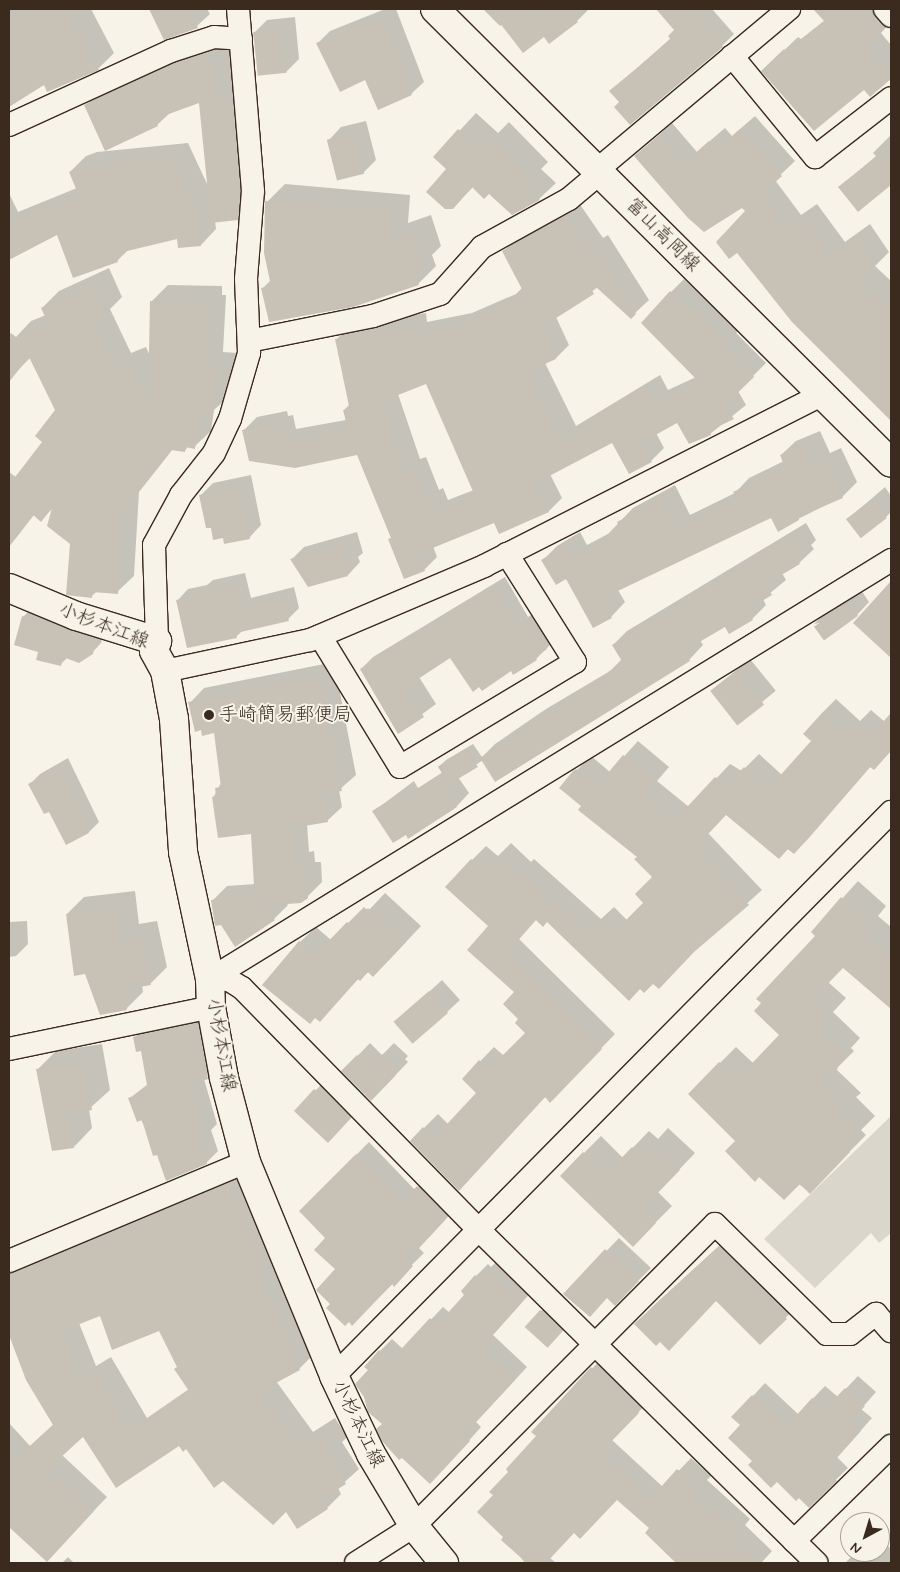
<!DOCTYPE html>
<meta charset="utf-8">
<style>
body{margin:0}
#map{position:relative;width:900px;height:1572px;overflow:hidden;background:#f7f3e8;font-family:Mynerve,"Klee One",sans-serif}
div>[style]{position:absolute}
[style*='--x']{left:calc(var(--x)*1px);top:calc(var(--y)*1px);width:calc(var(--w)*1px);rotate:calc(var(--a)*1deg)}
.green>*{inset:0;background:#dbd6cb}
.shadow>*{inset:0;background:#0003;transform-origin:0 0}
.building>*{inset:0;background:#c8c1b6;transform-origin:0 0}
.roads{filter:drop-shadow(1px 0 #3b2a1e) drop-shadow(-1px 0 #3b2a1e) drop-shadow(0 1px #3b2a1e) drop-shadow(0 -1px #3b2a1e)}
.street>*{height:22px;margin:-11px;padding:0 11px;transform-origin:11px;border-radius:11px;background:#f7f3e8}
.secondary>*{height:28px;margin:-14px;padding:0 14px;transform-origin:14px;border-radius:14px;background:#f7f3e8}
.primary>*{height:28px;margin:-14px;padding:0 14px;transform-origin:14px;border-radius:14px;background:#f7f3e8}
.dots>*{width:14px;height:14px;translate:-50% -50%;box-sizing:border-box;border:2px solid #f7f3e8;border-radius:50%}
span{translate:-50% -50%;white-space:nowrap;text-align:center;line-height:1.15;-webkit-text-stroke:4px #f7f3e8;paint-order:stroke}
.street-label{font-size:19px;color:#3b2a1e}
.poi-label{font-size:19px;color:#3b2a1e}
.left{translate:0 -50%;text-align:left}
.frame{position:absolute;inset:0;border:10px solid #3b2a1e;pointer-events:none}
.north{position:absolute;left:840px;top:1512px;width:50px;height:50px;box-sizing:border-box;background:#f7f3e8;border:1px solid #aca397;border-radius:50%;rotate:219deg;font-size:14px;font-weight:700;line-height:20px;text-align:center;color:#3b2a1e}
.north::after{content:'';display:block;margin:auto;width:18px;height:22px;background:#3b2a1e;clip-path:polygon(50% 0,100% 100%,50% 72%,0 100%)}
</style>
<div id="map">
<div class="green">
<div style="clip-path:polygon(891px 1116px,891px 1233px,879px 1243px,871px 1233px,815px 1288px,764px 1239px)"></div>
</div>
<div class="shadow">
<div style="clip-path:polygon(9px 9px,91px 9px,114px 53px,98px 69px,44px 84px,9px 106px)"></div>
<div style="clip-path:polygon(161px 9px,207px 9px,210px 14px,197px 26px,154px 16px)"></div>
<div style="clip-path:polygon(385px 9px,396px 9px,424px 82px,411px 94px,366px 78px,318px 43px,330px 31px)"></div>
<div style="clip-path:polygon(483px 9px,589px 9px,577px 21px,544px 35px,502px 24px,500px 26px)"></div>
<div style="clip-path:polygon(658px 9px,712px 9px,734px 34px,722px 46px,621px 102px,611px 91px,671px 38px,676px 30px)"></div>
<div style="clip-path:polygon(815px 9px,883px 9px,891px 22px,881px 33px,891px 45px,891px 77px,870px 95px,864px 88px,776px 58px,798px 37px,801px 39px,825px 20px)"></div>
<div style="clip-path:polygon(295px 17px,299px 59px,286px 72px,254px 33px,267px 20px)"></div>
<div style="clip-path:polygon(224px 36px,242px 86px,255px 201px,237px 219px,215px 221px,216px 229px,201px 245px,178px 238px,128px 250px,117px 261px,58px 233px,9px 259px,9px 193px,18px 212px,77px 188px,70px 172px,86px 156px,97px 152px,188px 143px,208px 186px,200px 101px,171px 112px,157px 125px,85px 106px,103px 88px)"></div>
<div style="clip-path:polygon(476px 113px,498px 133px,509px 122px,548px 162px,541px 169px,556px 183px,539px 199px,512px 214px,489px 193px,473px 187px,453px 208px,448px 169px,435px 157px)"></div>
<div style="clip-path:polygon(755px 116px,795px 161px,775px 180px,801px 215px,817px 204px,845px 242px,870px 224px,889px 252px,875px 266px,891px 281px,891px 410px,886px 415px,743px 206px,636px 156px,672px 123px,697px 152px,725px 128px,732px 136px)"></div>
<div style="clip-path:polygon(366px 121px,376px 160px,363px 173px,329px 140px,341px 127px)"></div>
<div style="clip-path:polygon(891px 135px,891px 181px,858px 210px,840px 187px,876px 156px,873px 153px)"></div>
<div style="clip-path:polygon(285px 184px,410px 195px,408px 223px,431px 215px,441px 246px,432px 255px,436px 266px,418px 284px,263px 288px,271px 280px,267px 202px)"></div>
<div style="clip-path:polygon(evenodd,579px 203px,603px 238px,608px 235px,649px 300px,635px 313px,598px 287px,556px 317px,569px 345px,556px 358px,545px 363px,576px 426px,660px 375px,668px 390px,696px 377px,671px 292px,684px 279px,739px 330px,736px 333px,766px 363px,738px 391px,746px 405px,710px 434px,678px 421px,656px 433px,664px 448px,651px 461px,612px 441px,550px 474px,562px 498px,549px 511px,500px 533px,495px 521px,433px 546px,437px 557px,424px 570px,392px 537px,358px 454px,295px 467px,244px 430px,257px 417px,287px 411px,288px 416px,293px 415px,296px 429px,346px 420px,344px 410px,350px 404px,336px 340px,349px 326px,426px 313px,427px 322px,472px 313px,516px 294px,522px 288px,504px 251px,517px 238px,579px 203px,427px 382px,474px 490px,448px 500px,443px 488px,439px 490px,426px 457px,420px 459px,398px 394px,427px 382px)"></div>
<div style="clip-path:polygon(109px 268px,122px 297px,110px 309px,131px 353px,146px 347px,150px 356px,151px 302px,168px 285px,222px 286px,222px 295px,226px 295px,223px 352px,238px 353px,227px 398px,214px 410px,211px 431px,194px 447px,189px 446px,185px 450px,173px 449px,139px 492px,134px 576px,117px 592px,97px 591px,91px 597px,71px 543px,53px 508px,41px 520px,34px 515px,9px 547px,9px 472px,16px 477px,44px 441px,56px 410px,31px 357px,9px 379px,9px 335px,11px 333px,16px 337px,31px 321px,46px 315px,42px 308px,59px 291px)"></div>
<div style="clip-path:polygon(820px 431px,830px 453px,841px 448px,857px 482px,842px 497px,798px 519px,771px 517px,618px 590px,625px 602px,611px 617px,543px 560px,557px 546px,580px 532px,587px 545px,608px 534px,633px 508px,675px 485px,690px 515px,735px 493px,749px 478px,784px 461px,781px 455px,796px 441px)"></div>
<div style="clip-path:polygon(251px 475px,261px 525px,249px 538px,224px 537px,212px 526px,201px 495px,213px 483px)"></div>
<div style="clip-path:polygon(885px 487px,891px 496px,891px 512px,886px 517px,847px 520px)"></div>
<div style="clip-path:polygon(806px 523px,816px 540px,811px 545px,814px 549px,799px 563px,782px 573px,786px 580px,763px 599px,766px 605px,752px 619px,725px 625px,700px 640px,703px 645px,689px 660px,483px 760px,458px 777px,469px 793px,457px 806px,409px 837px,374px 811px,414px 781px,418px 788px,443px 772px,440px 766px,446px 760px,473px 744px,482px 757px,495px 744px,546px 709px,610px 671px,622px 659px,613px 645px,627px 631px)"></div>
<div style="clip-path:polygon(357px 532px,363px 553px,358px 557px,360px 562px,348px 575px,309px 586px,292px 559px,304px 547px)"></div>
<div style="clip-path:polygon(245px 573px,251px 598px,294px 587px,299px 608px,288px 619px,242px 631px,237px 636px,177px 601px,188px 589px,207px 585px,213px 580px)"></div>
<div style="clip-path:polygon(505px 577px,528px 617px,541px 609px,559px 636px,536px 659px,514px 673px,511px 670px,450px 657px,419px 677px,436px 704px,398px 732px,361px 669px,373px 657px)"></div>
<div style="clip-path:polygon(891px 582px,891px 657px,855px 623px)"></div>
<div style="clip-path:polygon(861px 590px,869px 602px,857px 615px,814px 624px,826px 612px)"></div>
<div style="clip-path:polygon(32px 608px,104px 631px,101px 643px,92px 653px,68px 657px,60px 665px,40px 651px,23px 617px)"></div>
<div style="left:750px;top:659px;width:41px;height:50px;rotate:51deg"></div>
<div style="clip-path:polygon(334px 662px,356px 775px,339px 790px,342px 807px,327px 821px,307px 824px,309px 852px,314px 851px,315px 862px,321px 862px,322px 882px,307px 897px,286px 903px,288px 905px,274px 919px,235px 945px,212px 901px,227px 886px,255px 884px,252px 832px,213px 798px,221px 783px,216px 731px,202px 729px,190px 703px,204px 688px)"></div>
<div style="clip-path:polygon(836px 699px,860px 721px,871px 710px,885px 722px,891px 714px,891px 750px,874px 768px,871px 766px,808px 839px,794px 853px,726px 814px,708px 833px,762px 890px,696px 949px,653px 982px,640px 988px,547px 920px,536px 919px,519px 939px,615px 1034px,550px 1101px,546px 1096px,473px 1175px,411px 1141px,438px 1114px,448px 1124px,478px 1093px,463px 1079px,494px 1047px,504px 1056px,526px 1033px,520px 1019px,516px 992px,490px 926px,447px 887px,472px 860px,486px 846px,498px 856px,511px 843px,531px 862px,534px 859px,601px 919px,614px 907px,627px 920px,645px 903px,654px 877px,638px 857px,583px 806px,577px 770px,591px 756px,610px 772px,638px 741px,669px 767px,657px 781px,689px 807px,730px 764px,742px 771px,759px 754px,782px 775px,812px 741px,822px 713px)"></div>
<div style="clip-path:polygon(68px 758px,99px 822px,89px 832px,66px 843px,49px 810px,30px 784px,40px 774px)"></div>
<div style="clip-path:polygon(858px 881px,886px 906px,878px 916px,891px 927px,891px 1008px,843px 966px,828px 982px,846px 998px,833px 1012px,860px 1038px,851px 1048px,854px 1051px,836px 1069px,861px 1093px,856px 1097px,875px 1116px,861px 1130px,866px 1135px,810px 1192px,737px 1141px,689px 1094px,736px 1047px,753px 1063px,781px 1035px,817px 936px,812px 932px)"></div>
<div style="clip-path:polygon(135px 891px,139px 924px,157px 921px,167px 967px,150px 984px,142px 985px,143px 992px,126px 1009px,67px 914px,84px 897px)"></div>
<div style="clip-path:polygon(385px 893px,421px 926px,389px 960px,359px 978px,320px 1020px,300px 942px,316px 927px,331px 940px,364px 907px,368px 911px)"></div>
<div style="clip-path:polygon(27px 921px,28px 944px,16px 956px,9px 957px,9px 922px)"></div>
<div style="clip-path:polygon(442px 980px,460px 1000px,447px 1012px,408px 1011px)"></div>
<div style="clip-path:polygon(205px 1013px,219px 1066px,204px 1079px,217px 1124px,211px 1130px,218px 1151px,206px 1163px,158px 1153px,130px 1098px,148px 1084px,142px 1049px,135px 1037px,146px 1025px)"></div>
<div style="clip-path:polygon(370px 1043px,382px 1055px,394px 1043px,408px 1056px,405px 1059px,408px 1062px,384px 1087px,343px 1071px)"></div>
<div style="clip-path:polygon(102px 1044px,110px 1090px,89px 1109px,92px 1128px,74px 1147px,38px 1069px,56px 1051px)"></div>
<div style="clip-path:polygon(328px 1078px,363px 1105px,340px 1129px,295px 1111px)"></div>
<div style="clip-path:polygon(668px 1128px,695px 1153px,658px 1192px,672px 1206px,633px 1245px,561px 1176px,601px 1136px,623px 1158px,649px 1131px,658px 1139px)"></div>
<div style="clip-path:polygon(369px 1142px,415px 1190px,431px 1174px,457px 1207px,419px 1248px,424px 1253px,352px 1324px,332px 1303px,337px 1269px,327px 1238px,301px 1211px)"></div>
<div style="clip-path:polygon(evenodd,244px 1170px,279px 1255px,271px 1262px,307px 1331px,313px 1355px,299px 1369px,276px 1381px,313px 1432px,335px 1418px,347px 1437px,342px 1442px,359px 1469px,338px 1488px,341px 1494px,327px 1508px,286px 1511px,180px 1444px,83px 1436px,62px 1455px,107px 1497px,47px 1560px,9px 1525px,9px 1423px,30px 1446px,54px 1424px,9px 1335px,9px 1251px,244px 1170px,100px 1315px,160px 1330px,189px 1389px,147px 1418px,111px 1357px,96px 1366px,79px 1323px,100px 1315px)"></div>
<div style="clip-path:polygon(732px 1234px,801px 1302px,760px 1344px,717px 1300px,651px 1308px)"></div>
<div style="clip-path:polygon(619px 1238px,651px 1268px,615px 1304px,608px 1297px,565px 1294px)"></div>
<div style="clip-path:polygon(500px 1258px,534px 1289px,493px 1335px,527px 1367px,476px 1422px,481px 1427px,443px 1470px,383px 1424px,370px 1370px,380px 1351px,392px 1339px,403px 1349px,443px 1307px,450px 1313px,466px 1294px,476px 1276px,488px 1264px,491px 1267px)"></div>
<div style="left:547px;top:1305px;width:29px;height:30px;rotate:44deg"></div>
<div style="clip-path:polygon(605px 1355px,650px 1400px,612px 1440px,663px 1487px,691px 1458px,711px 1476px,707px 1480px,750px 1519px,745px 1525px,772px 1551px,761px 1563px,677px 1563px,663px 1550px,651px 1528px,618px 1498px,574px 1531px,550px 1558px,556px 1563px,525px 1563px,505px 1537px,495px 1495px,538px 1436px,532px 1432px)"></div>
<div style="clip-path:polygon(858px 1376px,876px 1392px,861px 1409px,872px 1418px,837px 1457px,848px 1468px,809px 1506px,754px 1461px,742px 1425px,753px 1396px,765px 1383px,798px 1414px,825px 1386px,838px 1397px)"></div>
<div style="clip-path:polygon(880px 1538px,891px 1549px,891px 1563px,845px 1563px,856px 1552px,880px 1552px)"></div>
<div style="clip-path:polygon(68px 1557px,74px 1563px,62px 1563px)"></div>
</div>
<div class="building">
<div style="clip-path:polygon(33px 9px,67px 9px,99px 70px,47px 92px,44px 85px,9px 107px,9px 21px)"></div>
<div style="clip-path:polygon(149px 9px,189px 9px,198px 28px,164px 40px)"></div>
<div style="clip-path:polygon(489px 9px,518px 9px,529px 20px,543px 9px,567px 9px,578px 22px,549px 44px,544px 37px,523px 53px)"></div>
<div style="clip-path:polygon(656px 9px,690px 9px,723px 47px,630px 125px,614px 107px,619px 102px,609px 91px,671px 40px,668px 36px,674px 30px)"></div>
<div style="clip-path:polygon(813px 9px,859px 9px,880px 35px,867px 46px,891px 75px,891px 79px,870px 97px,864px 90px,814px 131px,761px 71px,784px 49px,787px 52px,825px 22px)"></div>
<div style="clip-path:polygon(382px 17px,412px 95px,378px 110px,365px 80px,340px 92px,316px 43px)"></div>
<div style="left:282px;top:29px;width:44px;height:29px;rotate:84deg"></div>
<div style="clip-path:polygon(207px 53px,224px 103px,233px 102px,240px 191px,238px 220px,211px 223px,199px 103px,155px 119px,158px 126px,105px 151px,84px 105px,176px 63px)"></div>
<div style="clip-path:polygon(458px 129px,481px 149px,491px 138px,512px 156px,509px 158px,532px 179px,526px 187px,540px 200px,512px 215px,489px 194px,484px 199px,472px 187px,453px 209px,445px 209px,426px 192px,446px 169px,433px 157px)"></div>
<div style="clip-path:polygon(740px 129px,782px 176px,761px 195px,786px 229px,802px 218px,830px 255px,855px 238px,875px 267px,858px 279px,891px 310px,891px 421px,792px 322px,737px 253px,729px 259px,716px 242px,745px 211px,742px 208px,704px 232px,688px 218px,634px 156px,657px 137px,682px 165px,709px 141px,717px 150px)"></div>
<div style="left:354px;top:133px;width:42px;height:28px;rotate:76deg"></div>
<div style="clip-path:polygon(891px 145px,891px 185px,858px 212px,838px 187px)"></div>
<div style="clip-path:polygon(173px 158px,198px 213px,201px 246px,178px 248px,177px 239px,115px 254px,118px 262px,73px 278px,57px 235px,9px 260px,9px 223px,79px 196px,69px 172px,80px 167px)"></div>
<div style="clip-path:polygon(265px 201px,393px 212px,391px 240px,413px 232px,424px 265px,413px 269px,419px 285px,353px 307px,269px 322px,261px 288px,271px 286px,264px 253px)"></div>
<div style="clip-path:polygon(evenodd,566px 216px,589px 251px,594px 247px,636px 314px,631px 319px,584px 276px,594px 294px,542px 327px,556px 359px,529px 371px,562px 439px,599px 420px,596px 415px,646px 387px,655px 402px,699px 382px,641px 323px,670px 291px,727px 343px,724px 347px,754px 377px,725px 405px,734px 419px,709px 431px,711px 435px,689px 444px,677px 423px,641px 443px,652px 462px,629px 474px,612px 443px,536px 483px,549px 512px,499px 534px,494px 523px,418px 554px,425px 571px,404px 579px,388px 539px,391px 538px,357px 455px,295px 468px,249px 461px,242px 430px,274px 424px,275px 428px,280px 427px,283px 442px,348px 429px,343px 410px,358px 407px,349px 406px,335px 339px,413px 326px,415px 335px,458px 326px,510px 303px,509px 299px,524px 293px,502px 251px,566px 216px,426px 384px,475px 496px,435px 512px,430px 500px,426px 502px,412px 469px,407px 472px,383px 401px,426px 384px)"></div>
<div style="clip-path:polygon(92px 284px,107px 315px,92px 322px,114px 369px,129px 362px,148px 403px,150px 301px,206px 303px,206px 311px,210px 311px,207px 368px,222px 369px,219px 390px,213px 389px,210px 416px,200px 415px,195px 449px,186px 447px,185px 452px,171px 450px,123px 510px,118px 594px,92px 592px,92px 598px,66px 595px,70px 544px,47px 526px,52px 508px,41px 522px,32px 514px,9px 544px,9px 485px,42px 442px,35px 436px,55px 410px,29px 357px,9px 382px,9px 341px,48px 323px,41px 308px)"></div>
<div style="clip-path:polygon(806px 444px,815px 466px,827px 461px,843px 498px,798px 517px,799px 520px,778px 532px,771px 518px,601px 599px,612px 618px,593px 628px,566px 579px,556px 585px,541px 560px,565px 546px,572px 558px,607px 541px,605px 536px,620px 528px,617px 522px,660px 499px,676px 529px,737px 498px,733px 492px,781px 469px,784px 465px,780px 455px)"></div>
<div style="clip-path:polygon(239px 487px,250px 539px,224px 544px,223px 538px,213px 540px,211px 528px,206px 528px,199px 495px)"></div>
<div style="left:872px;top:499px;width:24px;height:33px;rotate:52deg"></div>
<div style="clip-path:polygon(791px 536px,802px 555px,797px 559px,800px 564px,766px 584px,772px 595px,747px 610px,753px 620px,729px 634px,725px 627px,684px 651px,690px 661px,495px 782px,480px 758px,532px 725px,531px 723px,610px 676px,608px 672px,623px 663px,612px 645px)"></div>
<div style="clip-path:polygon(345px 544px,351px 566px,346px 568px,348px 576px,308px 587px,290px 559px)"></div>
<div style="clip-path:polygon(891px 581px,891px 658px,853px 623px)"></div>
<div style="clip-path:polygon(234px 584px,240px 608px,283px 597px,289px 621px,236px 633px,237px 638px,187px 648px,176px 600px,201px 595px,200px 591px)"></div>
<div style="clip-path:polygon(493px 588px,516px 628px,529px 620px,547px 649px,535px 657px,537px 660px,513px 675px,511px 671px,482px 691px,479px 687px,473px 692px,450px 658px,406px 687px,424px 717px,398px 734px,360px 669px)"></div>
<div style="left:848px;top:602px;width:17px;height:42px;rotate:54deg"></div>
<div style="clip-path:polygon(22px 616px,96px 640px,93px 654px,79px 663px,63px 657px,61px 666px,36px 660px,38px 652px,14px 645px)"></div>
<div style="left:737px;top:670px;width:44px;height:34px;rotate:52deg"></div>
<div style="clip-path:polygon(320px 676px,342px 791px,324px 794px,328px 822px,293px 828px,295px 865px,300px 865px,301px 876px,307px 876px,308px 898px,301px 903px,259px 906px,275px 920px,235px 947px,221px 925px,215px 926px,211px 900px,249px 897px,255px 903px,251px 834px,218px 838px,212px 797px,216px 796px,215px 788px,221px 787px,214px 733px,202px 736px,201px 730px,195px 732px,188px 702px)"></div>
<div style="clip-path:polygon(822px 713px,846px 735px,856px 723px,870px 736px,891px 713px,891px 751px,874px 770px,870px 767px,794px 854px,788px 849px,779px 859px,726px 815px,695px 848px,749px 905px,694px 952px,659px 989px,653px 984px,644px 993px,640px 989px,629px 1001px,547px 922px,543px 927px,536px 920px,506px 954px,602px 1049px,550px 1103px,545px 1097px,459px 1191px,410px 1141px,423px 1127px,434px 1138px,476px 1093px,462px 1079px,479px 1060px,489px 1069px,525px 1033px,515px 1023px,518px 1019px,503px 1004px,514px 992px,467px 950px,488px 926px,445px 887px,471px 859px,484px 870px,496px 856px,516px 875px,519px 872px,587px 932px,599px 920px,613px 933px,643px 903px,635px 894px,652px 877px,634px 859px,637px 857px,578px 810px,581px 806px,559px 788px,573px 771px,576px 769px,597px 786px,623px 755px,656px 782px,644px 796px,674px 821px,715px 777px,728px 784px,744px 767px,768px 789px,811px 741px,803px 734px)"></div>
<div style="left:467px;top:749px;width:21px;height:34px;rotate:59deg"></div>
<div style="clip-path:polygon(58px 768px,89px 833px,66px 845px,49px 812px,44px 814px,28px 784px)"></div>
<div style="clip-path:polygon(439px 778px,457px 807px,408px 839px,406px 835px,393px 843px,372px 811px,401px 793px,405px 800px)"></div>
<div style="clip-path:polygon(841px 897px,871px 923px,863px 932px,891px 957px,891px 1009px,843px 968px,813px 999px,831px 1015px,818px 1029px,845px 1055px,835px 1065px,838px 1068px,821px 1086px,846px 1109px,841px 1114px,860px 1132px,846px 1147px,850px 1152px,810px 1194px,800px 1184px,784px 1200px,759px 1177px,755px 1182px,725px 1151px,735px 1141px,688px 1094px,719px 1062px,737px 1079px,779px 1035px,754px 1011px,761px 1003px,756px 999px,815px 936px,811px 932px)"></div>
<div style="clip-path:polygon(118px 908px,122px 941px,140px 937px,151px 985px,123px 990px,127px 1010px,100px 1015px,85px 974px,74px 976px,66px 914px)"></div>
<div style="clip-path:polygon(368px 908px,406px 942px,373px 977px,368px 972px,360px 981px,358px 979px,320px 1022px,315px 1018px,310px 1024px,262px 985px,299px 941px,315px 955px,347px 922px,352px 926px)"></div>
<div style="left:429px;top:991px;width:29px;height:47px;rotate:49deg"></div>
<div style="clip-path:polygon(193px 1024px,208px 1079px,191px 1084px,206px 1137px,198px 1139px,207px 1164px,166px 1181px,157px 1155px,153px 1156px,142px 1120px,137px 1122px,128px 1098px,148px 1091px,141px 1051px,136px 1052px,133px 1037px)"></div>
<div style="clip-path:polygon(381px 1054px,396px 1069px,393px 1073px,396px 1075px,371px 1101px,341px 1071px,357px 1055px,369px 1066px)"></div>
<div style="clip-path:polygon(84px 1062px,92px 1110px,69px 1113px,74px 1148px,52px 1151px,36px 1069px)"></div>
<div style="clip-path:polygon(314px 1089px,320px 1094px,323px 1090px,351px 1118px,328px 1143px,294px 1111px)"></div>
<div style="clip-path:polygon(651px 1144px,680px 1170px,642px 1209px,656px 1223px,633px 1247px,560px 1176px,583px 1152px,606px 1174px,632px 1147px,641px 1155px)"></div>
<div style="clip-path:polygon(356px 1154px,403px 1202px,417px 1186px,440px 1209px,437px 1212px,445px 1220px,407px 1261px,413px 1266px,394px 1287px,392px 1284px,352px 1326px,349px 1322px,345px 1326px,326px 1308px,330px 1304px,316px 1290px,335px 1269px,314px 1250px,325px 1238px,299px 1211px)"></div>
<div style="clip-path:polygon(evenodd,230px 1183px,265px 1270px,256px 1274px,294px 1346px,288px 1349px,300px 1370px,259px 1392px,299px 1446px,321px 1431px,334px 1452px,328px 1456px,346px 1484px,322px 1499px,328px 1509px,297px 1529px,286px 1512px,273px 1525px,223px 1481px,214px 1488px,186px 1449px,183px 1452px,179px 1446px,116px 1488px,83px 1437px,48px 1469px,94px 1511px,47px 1562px,9px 1527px,9px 1465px,53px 1425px,26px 1380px,9px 1335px,9px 1274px,137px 1227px,135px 1223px,230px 1183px,100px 1316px,112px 1350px,159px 1331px,177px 1367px,174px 1369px,189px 1391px,133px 1431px,96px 1370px,81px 1379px,62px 1331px,100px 1316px)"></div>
<div style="clip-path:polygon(605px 1249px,639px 1281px,615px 1306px,607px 1298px,590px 1317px,563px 1294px)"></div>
<div style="clip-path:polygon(716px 1249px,787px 1319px,760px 1345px,716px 1301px,669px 1351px,660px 1342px,656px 1346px,634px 1324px)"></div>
<div style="clip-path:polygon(487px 1270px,522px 1302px,481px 1348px,515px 1380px,464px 1435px,470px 1441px,430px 1484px,402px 1458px,399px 1460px,382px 1441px,376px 1429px,382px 1424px,368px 1412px,364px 1397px,355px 1384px,368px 1370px,364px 1367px,379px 1350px,390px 1361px,430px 1318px,437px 1325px,464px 1295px,461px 1291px,475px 1275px,479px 1279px)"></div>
<div style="left:540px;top:1310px;width:31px;height:23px;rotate:42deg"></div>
<div style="clip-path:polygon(591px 1367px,639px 1413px,600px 1453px,650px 1499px,677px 1469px,699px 1489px,696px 1493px,738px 1532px,733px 1538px,759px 1563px,676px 1563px,645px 1533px,649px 1528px,617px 1500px,580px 1539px,574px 1533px,546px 1563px,527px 1563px,501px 1540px,503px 1537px,477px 1512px,493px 1495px,489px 1492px,508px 1472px,506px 1469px,536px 1436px,531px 1432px)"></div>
<div style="clip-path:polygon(845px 1388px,865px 1406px,850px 1422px,861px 1431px,826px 1470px,837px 1481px,809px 1508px,799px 1498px,796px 1501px,777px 1482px,771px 1488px,748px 1465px,752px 1461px,728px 1438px,740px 1425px,731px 1417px,752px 1395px,786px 1427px,812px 1398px,825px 1409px)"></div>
</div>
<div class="roads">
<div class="street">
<div style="--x:885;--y:9;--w:9;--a:49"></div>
<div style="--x:732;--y:56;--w:131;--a:50.6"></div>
<div style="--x:815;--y:157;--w:96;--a:-37.8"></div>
<div style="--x:9;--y:125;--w:178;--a:-24.6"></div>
<div style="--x:171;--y:51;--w:45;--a:-18"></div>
<div style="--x:214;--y:37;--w:27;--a:4"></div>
<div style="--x:597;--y:170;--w:251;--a:-40"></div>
<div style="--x:249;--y:341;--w:126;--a:-11.4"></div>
<div style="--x:373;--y:316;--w:71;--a:-18.2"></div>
<div style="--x:440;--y:294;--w:63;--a:-48.2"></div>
<div style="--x:482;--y:247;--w:99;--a:-28.9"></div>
<div style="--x:569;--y:199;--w:40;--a:-40"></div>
<div style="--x:320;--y:636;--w:153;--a:58.6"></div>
<div style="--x:400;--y:767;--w:204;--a:-31"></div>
<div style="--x:575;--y:662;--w:128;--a:-122.2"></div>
<div style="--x:157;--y:641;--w:96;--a:-91.8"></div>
<div style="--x:154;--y:545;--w:57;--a:-61.6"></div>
<div style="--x:181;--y:495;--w:53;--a:-51.8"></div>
<div style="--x:214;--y:453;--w:38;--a:-65"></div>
<div style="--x:230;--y:419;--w:69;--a:-73.9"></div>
<div style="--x:249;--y:353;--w:74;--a:-92.3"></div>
<div style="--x:246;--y:279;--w:88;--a:-85.5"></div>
<div style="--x:253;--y:191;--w:183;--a:-94.7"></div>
<div style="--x:165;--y:671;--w:148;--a:-12.1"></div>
<div style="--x:310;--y:640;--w:189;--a:-23"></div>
<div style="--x:484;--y:566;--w:380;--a:-26.9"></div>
<div style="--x:210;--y:979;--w:19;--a:3"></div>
<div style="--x:229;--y:980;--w:15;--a:32"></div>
<div style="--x:242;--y:988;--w:339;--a:45.6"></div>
<div style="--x:479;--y:1230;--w:474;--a:44.6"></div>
<div style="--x:210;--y:979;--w:800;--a:-31.6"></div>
<div style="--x:9;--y:1049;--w:206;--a:-11.7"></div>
<div style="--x:9;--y:1261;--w:257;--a:-22.7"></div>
<div style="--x:334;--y:1376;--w:793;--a:-45.36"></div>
<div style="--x:794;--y:1541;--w:136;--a:-44.4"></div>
<div style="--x:356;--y:1563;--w:69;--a:-32.5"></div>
<div style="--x:414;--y:1526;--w:426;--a:-45.1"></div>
<div style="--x:715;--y:1224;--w:157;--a:44.5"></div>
<div style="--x:827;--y:1334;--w:23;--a:0"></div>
<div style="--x:850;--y:1334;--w:33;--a:-38"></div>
<div style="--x:876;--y:1314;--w:23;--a:49"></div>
</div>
<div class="secondary">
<div style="--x:9;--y:588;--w:73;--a:22.7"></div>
<div style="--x:76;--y:616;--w:85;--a:17.2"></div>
<div style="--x:157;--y:641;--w:10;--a:107"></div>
<div style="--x:154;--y:651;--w:23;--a:61"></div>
<div style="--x:165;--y:671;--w:49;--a:79.4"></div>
<div style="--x:174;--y:719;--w:133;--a:86.1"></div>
<div style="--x:183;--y:852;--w:130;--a:78"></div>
<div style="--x:210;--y:979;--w:28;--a:88"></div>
<div style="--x:211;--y:1007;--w:72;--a:79.6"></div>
<div style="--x:224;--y:1078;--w:87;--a:75.3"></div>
<div style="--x:246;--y:1162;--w:231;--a:67.6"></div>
<div style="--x:334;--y:1376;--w:86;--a:64.6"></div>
<div style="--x:371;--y:1454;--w:84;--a:59.2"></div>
<div style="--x:414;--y:1526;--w:48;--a:51"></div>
</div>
<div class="primary">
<div style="--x:435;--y:9;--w:643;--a:44.87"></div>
</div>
</div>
<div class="dots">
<div style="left:209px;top:715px;background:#3b2a1e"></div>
</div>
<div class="street-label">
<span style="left:663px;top:235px;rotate:45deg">富山高岡線</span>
<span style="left:104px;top:626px;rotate:21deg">小杉本江線</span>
<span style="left:221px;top:1045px;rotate:80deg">小杉本江線</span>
<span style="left:358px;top:1424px;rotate:64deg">小杉本江線</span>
</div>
<div class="poi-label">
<span class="left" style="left:219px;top:715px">手崎簡易郵便局</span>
</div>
<div class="frame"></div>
<div class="north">N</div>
</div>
